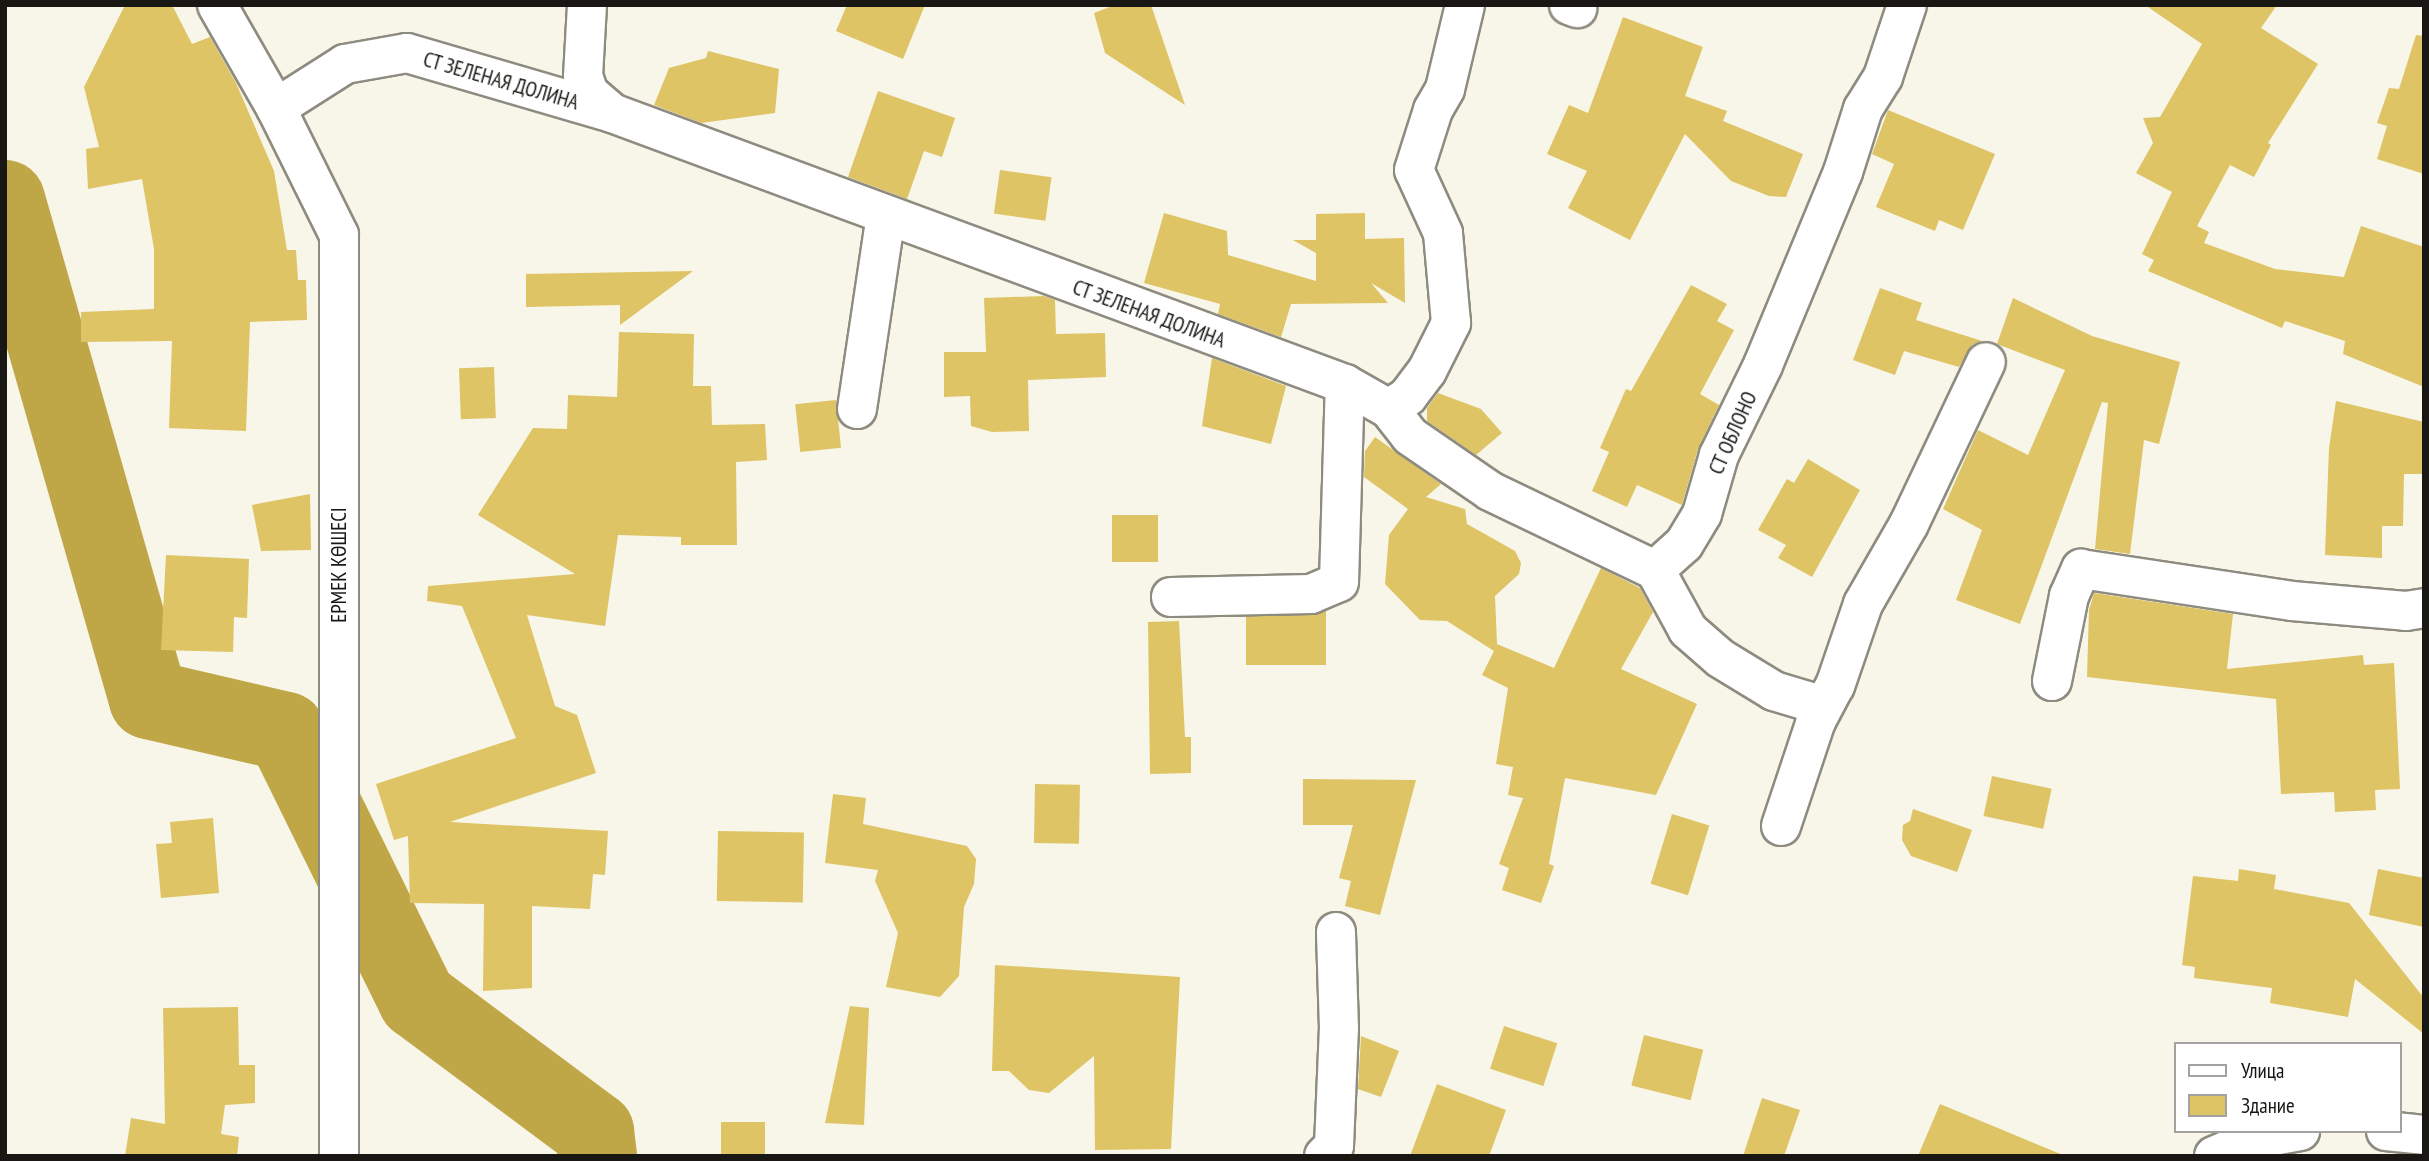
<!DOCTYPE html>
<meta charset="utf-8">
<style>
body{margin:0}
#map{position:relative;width:2429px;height:1161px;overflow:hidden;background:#f8f5e9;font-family:"PT Sans Narrow",sans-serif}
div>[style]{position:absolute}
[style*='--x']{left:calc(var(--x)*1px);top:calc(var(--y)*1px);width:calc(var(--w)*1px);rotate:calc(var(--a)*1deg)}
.river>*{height:79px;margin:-39.5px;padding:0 39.5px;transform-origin:39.5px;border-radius:39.5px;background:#bfa646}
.building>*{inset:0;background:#dec465;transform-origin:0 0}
.roads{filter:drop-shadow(2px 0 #8e8b80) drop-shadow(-2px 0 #8e8b80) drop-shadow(0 2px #8e8b80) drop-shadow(0 -2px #8e8b80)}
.street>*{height:38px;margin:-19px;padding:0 19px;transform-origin:19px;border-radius:19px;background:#fff}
span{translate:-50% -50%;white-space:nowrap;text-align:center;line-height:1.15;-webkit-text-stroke:7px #fff;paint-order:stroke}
.street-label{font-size:21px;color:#181713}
.frame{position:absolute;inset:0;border:7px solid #181713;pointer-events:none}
.legend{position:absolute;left:2174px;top:1042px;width:228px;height:91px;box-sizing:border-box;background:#fff;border:2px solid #a3a2a1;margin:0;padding:9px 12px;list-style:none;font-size:21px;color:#181713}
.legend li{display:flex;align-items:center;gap:14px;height:35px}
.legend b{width:35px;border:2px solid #a3a2a1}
</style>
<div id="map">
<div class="river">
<div style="--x:5;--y:199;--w:520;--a:74.04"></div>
<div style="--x:148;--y:699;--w:141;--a:13.1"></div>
<div style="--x:285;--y:731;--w:299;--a:63.8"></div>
<div style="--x:417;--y:999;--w:221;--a:36.7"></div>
<div style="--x:594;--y:1131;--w:25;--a:83"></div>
</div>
<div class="building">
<div style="clip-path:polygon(125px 5px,172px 5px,192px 44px,210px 37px,236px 83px,274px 171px,287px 250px,296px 250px,298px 280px,306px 280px,307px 320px,250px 322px,246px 431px,169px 428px,172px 341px,81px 342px,81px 312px,154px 309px,154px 249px,142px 179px,88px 189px,86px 149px,99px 147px,84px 87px)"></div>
<div style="clip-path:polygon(847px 5px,925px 5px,903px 59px,836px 31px)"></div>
<div style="clip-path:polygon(1115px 5px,1151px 5px,1185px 105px,1105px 53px,1094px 13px)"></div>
<div style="clip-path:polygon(2145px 5px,2277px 5px,2261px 28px,2318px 64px,2268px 143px,2271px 145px,2254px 177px,2230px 165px,2197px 226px,2209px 232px,2204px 243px,2275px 269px,2344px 277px,2361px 226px,2424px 247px,2424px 387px,2343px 354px,2345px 341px,2285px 321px,2282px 328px,2148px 271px,2154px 260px,2142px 254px,2172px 192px,2136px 173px,2153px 143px,2143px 118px,2160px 117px,2202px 44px)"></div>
<div style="clip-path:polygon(1623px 17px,1703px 47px,1685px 96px,1727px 111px,1723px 121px,1803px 154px,1786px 197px,1769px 196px,1731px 181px,1685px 134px,1630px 240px,1568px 208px,1587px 171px,1547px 154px,1569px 105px,1588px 113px)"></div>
<div style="clip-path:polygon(2416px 35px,2424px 36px,2424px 174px,2377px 159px,2387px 126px,2377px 123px,2389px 88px,2399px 89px)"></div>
<div style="clip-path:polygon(708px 51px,779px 69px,775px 113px,701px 123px,654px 105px,669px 68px,706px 58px)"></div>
<div style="clip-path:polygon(878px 91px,955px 118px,942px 157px,924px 151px,907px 199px,848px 177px)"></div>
<div style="clip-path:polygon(1888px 110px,1995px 154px,1963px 230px,1939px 220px,1935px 231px,1876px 207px,1894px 164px,1872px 154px)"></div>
<div style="left:1000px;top:170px;width:52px;height:44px;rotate:8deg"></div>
<div style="clip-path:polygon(1164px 213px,1227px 231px,1228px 255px,1316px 281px,1316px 253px,1293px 240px,1316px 240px,1316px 214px,1365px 213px,1365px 239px,1404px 238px,1405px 303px,1371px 283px,1388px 303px,1291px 304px,1281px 337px,1218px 314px,1220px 304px,1144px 283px)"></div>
<div style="clip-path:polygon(693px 271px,620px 325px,620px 305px,526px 307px,526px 274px)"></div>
<div style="clip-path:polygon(1691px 285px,1727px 304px,1717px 321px,1734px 330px,1700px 394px,1719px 405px,1698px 449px,1682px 505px,1637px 485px,1627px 507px,1592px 491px,1609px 452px,1600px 448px,1626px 389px,1631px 391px)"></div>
<div style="clip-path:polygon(1880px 288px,1922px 303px,1916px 320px,1982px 341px,1973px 344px,1959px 367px,1904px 351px,1895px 375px,1853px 360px)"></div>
<div style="clip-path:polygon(1044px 296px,1055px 300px,1056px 334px,1105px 333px,1106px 377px,1028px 380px,1029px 431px,992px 432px,971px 426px,970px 396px,944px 397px,944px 352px,986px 352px,984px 298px)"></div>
<div style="clip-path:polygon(2013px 298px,2092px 336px,2180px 362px,2159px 444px,2144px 440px,2130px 554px,2095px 549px,2108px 403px,2102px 402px,2020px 624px,1956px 600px,1982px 530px,1943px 509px,1978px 430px,2028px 455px,2065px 370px,1997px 344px)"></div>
<div style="clip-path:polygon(619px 332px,694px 334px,693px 386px,711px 386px,712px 425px,765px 424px,767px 460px,736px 462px,737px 545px,681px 545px,681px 537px,618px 535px,605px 626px,527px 615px,555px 706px,577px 715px,596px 773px,450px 822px,608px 831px,605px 875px,593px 874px,590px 909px,532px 906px,532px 988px,483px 991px,484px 904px,410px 903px,408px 836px,394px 840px,376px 784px,516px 738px,462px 606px,427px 601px,428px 586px,575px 574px,478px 515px,533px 428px,567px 429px,568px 395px,617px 397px)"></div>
<div style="clip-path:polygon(1212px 358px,1286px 386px,1271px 444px,1202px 426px)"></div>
<div style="left:494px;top:367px;width:51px;height:35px;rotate:88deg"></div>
<div style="clip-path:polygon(1438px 393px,1481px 409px,1502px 433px,1476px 455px,1427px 421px,1427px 408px)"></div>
<div style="left:836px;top:400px;width:48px;height:41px;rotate:84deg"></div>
<div style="clip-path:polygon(2336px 401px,2424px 422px,2424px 474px,2404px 474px,2403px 526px,2382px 526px,2382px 558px,2325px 555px,2329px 448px)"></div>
<div style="clip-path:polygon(1375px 437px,1441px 484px,1426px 497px,1465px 509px,1467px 524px,1515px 551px,1521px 563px,1519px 574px,1495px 596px,1497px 644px,1554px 668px,1601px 568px,1640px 588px,1653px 612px,1621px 669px,1697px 704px,1656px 795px,1565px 778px,1549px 864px,1554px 866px,1541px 903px,1502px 890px,1509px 868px,1499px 864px,1523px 798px,1508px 795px,1513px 767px,1496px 764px,1508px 688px,1482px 675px,1494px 651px,1447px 621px,1420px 620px,1385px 584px,1389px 535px,1408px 509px,1364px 477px,1365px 451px)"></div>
<div style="clip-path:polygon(1808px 459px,1860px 490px,1812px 577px,1778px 558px,1786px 545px,1758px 530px,1787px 479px,1794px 483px)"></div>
<div style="clip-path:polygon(310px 494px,311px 550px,261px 551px,252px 505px)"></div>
<div style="left:1112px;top:515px;width:46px;height:47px"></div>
<div style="clip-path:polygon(166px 555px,249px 559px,247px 618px,234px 617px,233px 652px,161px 650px)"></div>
<div style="clip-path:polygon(2094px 593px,2233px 614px,2227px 669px,2363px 655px,2364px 665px,2394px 663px,2400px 789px,2375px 790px,2376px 810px,2335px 812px,2334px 792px,2281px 794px,2276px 699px,2087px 677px,2089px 610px)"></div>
<div style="left:1326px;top:611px;width:54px;height:80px;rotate:90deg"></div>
<div style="clip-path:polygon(1179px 621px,1185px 737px,1191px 737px,1191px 773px,1150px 774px,1148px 622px)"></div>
<div style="left:1992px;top:776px;width:61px;height:41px;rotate:12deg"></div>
<div style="clip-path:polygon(1303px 779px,1416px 780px,1380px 915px,1345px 906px,1351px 881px,1339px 878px,1353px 825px,1303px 825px)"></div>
<div style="left:1035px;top:784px;width:45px;height:59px;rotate:1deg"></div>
<div style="clip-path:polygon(833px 794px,866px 798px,863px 824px,967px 846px,976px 859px,974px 884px,964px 907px,959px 976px,940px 997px,886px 987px,898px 933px,875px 881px,878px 870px,825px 863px)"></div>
<div style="clip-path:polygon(1913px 809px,1972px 830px,1957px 872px,1911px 856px,1902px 840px,1903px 825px,1910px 821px)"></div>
<div style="left:1672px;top:814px;width:39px;height:73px;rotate:17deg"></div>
<div style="clip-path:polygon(213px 818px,219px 893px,161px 898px,156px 844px,172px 843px,170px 822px)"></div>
<div style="left:718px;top:831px;width:86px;height:70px;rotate:1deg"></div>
<div style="clip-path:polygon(2239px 869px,2276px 875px,2274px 889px,2349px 903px,2424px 998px,2424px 1034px,2355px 979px,2348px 1017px,2270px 1003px,2272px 988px,2194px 978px,2195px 967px,2182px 965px,2193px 876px,2238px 881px)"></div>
<div style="clip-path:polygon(2378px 869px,2424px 878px,2424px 927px,2369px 915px)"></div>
<div style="clip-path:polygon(995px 965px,1180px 977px,1171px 1149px,1095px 1150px,1094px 1056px,1049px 1093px,1029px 1090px,1009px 1071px,992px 1071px)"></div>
<div style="clip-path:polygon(850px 1006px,869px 1008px,864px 1125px,825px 1123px)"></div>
<div style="clip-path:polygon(238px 1007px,239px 1065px,255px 1065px,255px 1103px,225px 1105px,221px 1134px,239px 1137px,237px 1156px,125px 1156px,131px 1118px,165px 1124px,163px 1008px)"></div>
<div style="left:1504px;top:1026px;width:56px;height:45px;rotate:18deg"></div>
<div style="left:1644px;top:1035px;width:61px;height:52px;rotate:14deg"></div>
<div style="clip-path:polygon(1361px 1036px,1399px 1051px,1381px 1097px,1358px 1089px)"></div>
<div style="clip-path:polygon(1437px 1084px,1506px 1110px,1489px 1156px,1410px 1156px)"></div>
<div style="clip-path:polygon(1762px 1098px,1800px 1110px,1784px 1156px,1743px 1156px)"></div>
<div style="clip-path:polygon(1940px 1104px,2063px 1155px,2063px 1156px,1918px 1156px)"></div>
<div style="left:721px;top:1122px;width:44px;height:34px"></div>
</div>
<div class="roads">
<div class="street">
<div style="--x:217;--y:5;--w:119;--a:60.2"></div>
<div style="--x:276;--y:108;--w:142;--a:63.6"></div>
<div style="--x:339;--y:235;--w:921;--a:90"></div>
<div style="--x:587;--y:5;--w:71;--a:93.2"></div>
<div style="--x:583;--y:76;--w:18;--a:71"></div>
<div style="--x:589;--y:93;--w:30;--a:41"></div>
<div style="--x:1569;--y:5;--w:9;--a:21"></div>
<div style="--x:276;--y:108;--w:82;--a:-32.5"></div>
<div style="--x:345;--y:64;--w:63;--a:-10.1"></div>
<div style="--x:407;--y:53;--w:214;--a:16.3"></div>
<div style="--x:612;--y:113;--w:781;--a:20.29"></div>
<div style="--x:1345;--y:384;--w:51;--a:29.6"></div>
<div style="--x:1389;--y:409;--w:34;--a:52"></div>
<div style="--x:1410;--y:436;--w:97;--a:34.5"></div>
<div style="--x:1490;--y:491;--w:183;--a:25.6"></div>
<div style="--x:857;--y:409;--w:195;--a:-81.5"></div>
<div style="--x:1389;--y:409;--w:23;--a:-34"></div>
<div style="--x:1408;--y:396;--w:31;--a:-53"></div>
<div style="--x:1427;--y:371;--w:54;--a:-63.4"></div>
<div style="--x:1451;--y:323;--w:90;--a:-95.1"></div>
<div style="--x:1443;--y:233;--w:69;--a:-114.7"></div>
<div style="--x:1414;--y:170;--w:63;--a:-72.4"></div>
<div style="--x:1433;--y:110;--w:24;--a:-60"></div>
<div style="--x:1445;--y:89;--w:86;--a:-76.6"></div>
<div style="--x:1171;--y:597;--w:140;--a:-1.2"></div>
<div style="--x:1311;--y:594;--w:30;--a:-23"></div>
<div style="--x:1339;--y:582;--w:198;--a:-88.3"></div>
<div style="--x:2052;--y:681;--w:87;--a:-78.7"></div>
<div style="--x:2069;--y:596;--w:30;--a:-66"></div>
<div style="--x:2081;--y:569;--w:213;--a:8.6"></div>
<div style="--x:2292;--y:601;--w:114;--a:5"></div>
<div style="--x:2406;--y:611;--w:18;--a:-9"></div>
<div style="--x:1816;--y:721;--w:40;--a:-62"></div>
<div style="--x:1835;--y:686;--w:87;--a:-71.1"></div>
<div style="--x:1863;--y:604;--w:92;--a:-60.1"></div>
<div style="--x:1909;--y:524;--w:179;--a:-64.6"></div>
<div style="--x:1781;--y:826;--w:111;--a:-71.6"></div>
<div style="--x:1816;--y:721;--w:18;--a:-96"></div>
<div style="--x:1814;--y:703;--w:42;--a:-163.3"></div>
<div style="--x:1774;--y:691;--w:63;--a:-148.6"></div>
<div style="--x:1720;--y:658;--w:43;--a:-138.8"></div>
<div style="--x:1688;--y:630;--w:68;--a:-118.8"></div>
<div style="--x:1655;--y:570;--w:39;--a:-42"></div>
<div style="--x:1684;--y:544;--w:35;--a:-59"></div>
<div style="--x:1702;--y:514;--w:61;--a:-73.9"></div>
<div style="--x:1719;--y:455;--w:100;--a:-63.9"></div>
<div style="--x:1763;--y:365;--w:209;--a:-67.5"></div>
<div style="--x:1843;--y:172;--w:66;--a:-72.4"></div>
<div style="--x:1863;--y:109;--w:38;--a:-58"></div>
<div style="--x:1883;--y:77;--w:76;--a:-71.6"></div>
<div style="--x:2386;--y:1131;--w:38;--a:6"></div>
<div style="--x:1324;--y:1156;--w:14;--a:-45"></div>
<div style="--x:1334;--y:1146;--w:117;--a:-87.6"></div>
<div style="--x:1339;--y:1029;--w:97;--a:-91.8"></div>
<div style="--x:2214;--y:1156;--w:40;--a:-23.4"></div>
<div style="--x:2251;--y:1140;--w:50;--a:-10.4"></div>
</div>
</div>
<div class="street-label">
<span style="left:501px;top:81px;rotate:16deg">СТ ЗЕЛЕНАЯ ДОЛИНА</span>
<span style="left:1149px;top:314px;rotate:20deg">СТ ЗЕЛЕНАЯ ДОЛИНА</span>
<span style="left:1733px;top:433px;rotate:-66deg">СТ ОБЛОНО</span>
<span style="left:339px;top:565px;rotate:-90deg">ЕРМЕК КӨШЕСІ</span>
</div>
<div class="frame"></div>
<ul class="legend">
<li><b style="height:9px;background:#fff"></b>Улица</li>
<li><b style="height:19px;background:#dec465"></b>Здание</li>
</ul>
</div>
